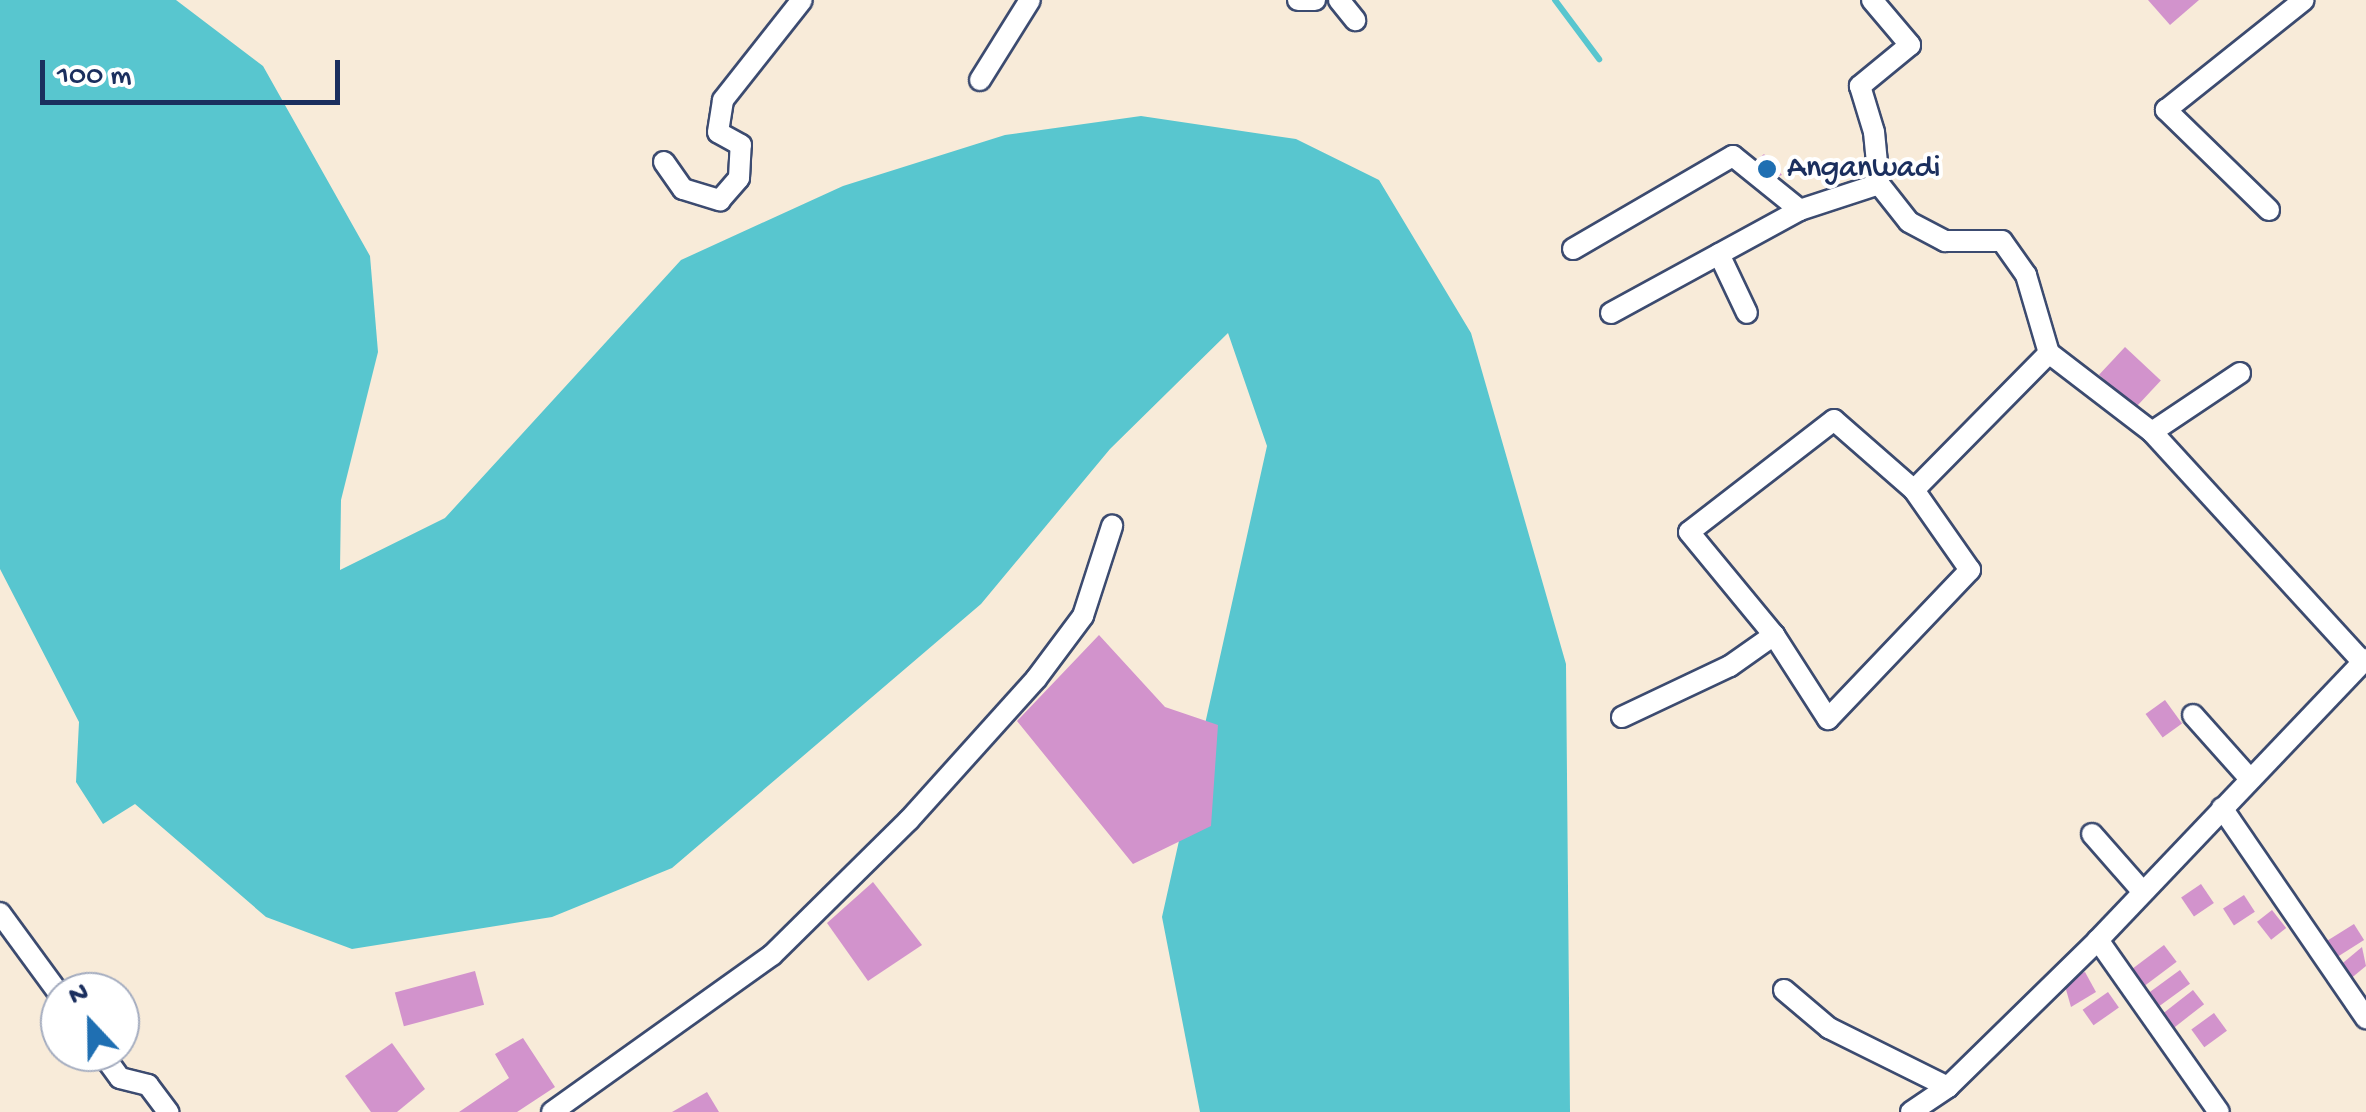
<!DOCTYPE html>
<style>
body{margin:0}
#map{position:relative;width:2366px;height:1112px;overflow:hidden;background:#f8ebd9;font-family:"Gochi Hand",sans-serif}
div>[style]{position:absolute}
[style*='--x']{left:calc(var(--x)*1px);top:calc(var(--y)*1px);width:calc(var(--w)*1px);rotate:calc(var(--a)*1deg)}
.water>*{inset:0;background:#58c6cf}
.stream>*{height:6px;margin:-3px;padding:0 3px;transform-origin:3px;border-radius:3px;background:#58c6cf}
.building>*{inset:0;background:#d293cc;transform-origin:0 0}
.roads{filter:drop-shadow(2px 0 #3c4b70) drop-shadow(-2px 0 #3c4b70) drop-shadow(0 2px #3c4b70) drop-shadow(0 -2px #3c4b70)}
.minor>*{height:20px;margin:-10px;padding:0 10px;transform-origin:10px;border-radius:10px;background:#fff}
.dots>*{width:28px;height:28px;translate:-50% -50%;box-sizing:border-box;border:5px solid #fff;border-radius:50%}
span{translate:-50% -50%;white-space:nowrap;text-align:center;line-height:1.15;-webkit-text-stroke:8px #fff;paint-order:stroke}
.poi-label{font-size:32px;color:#1b2f5e}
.left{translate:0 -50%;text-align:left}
.north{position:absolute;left:40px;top:972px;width:100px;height:100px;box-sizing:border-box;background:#fff;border:2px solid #a4acbf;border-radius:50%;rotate:338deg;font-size:28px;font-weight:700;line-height:40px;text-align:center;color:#1b2f5e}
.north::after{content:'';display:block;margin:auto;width:35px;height:45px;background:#1f6fb2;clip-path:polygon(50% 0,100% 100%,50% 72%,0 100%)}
.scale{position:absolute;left:40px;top:60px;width:300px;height:45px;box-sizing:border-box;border:5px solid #1b2f5e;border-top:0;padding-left:12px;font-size:30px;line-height:35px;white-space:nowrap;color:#1b2f5e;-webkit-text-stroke:8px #fff;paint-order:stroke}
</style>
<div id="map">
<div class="water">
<div style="clip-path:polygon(0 0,176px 0,263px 66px,370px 256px,378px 352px,341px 500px,340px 570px,445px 518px,681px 260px,843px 186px,1005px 135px,1141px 116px,1296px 139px,1379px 180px,1471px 333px,1566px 664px,1570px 1112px,1200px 1112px,1162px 917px,1267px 446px,1228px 333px,1110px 449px,981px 604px,672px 868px,552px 917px,352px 949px,266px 917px,135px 804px,103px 824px,76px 782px,79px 722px,0 569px)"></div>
</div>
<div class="stream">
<div style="--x:1555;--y:0;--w:74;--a:53.3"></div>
</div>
<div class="building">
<div style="clip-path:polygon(2148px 0,2199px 0,2170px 25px)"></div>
<div style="clip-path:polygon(1764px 154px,1782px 175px,1769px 180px,1753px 163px)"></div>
<div style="left:2125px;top:347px;width:49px;height:38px;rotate:43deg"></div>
<div style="clip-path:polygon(1099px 635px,1165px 707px,1218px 725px,1211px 826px,1133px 864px,1017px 721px)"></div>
<div style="left:2165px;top:700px;width:29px;height:24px;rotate:54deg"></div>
<div style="clip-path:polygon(873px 882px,922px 945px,868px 981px,827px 923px)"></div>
<div style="left:2201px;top:884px;width:23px;height:24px;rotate:56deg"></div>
<div style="left:2244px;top:895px;width:20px;height:25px;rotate:57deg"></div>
<div style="left:2272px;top:910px;width:23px;height:19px;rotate:52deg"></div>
<div style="left:2354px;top:924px;width:19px;height:34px;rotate:58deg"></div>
<div style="left:2164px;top:945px;width:21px;height:40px;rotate:53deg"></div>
<div style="clip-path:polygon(2362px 947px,2366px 966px,2349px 980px,2338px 967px)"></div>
<div style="left:2180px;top:970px;width:17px;height:39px;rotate:54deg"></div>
<div style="left:475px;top:971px;width:35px;height:83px;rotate:75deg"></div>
<div style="clip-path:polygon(2085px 972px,2096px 992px,2071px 1007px,2063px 979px)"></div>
<div style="left:2193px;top:990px;width:18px;height:39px;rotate:52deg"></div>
<div style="left:2108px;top:992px;width:19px;height:31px;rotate:55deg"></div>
<div style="left:2214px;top:1013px;width:22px;height:28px;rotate:54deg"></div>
<div style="clip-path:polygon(523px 1038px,555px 1087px,517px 1112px,459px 1112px,509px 1078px,495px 1054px)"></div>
<div style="clip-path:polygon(392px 1043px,425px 1089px,397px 1112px,371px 1112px,345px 1076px)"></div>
<div style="clip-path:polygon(707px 1092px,719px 1112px,672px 1112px)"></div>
</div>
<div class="roads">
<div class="minor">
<div style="--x:1298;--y:0;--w:17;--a:0"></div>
<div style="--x:1339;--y:0;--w:26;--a:51"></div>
<div style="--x:1872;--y:0;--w:59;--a:49.8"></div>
<div style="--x:1910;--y:45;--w:65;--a:140.6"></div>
<div style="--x:1860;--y:86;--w:48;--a:73.1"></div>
<div style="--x:1874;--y:132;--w:52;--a:84.5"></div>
<div style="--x:1879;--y:184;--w:48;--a:51.7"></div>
<div style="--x:1909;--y:222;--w:41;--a:27.8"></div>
<div style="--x:1945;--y:241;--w:57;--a:0"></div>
<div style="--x:2002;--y:241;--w:42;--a:54.8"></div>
<div style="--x:2026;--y:275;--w:81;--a:73.6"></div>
<div style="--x:2049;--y:353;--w:130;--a:37.5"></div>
<div style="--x:980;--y:80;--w:94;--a:-58"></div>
<div style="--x:664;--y:162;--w:33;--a:55"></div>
<div style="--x:683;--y:189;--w:39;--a:17"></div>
<div style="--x:720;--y:200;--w:29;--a:-49"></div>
<div style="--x:739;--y:178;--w:33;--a:-87"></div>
<div style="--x:741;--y:145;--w:26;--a:-151"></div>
<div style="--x:718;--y:132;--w:32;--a:-81"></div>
<div style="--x:723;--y:100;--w:127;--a:-51.7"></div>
<div style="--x:2269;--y:210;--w:144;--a:-135.8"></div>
<div style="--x:2166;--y:110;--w:176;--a:-38.6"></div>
<div style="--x:1573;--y:249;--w:185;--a:-30.2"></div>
<div style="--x:1733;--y:156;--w:86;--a:38.9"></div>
<div style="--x:1719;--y:254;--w:65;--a:64.6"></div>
<div style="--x:1611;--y:313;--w:215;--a:-28.6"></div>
<div style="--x:1800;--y:210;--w:83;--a:-18.2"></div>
<div style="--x:2240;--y:373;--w:106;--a:146.2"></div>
<div style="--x:2152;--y:432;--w:312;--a:47.5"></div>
<div style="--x:1914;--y:490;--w:192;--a:-45.4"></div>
<div style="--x:2193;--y:715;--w:86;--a:48.3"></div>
<div style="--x:1622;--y:717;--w:119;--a:-25.3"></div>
<div style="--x:1730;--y:666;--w:54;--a:-35.2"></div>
<div style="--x:1774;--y:635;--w:100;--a:57.3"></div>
<div style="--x:1828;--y:719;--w:206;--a:-46.4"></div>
<div style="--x:1970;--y:570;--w:98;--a:-125"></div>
<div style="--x:1914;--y:490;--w:106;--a:-138.8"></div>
<div style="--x:1834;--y:420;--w:183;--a:142.3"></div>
<div style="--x:1689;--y:532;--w:134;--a:50.5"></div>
<div style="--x:2222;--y:808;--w:255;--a:55.6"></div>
<div style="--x:2092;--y:834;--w:77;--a:48.7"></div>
<div style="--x:0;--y:913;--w:102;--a:53.8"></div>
<div style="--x:2098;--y:940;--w:210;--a:54.9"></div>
<div style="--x:1784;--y:990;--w:59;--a:40.2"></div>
<div style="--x:1829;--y:1028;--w:133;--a:26.4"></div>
<div style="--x:101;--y:1052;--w:32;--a:54"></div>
<div style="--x:120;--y:1078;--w:29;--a:14"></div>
<div style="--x:148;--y:1085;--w:34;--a:53"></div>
<div style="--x:552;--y:1112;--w:270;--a:-35.5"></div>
<div style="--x:772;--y:955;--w:192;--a:-44.6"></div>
<div style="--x:909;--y:820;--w:190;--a:-48"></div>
<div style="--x:1036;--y:679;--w:79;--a:-53.3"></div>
<div style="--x:1083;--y:616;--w:95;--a:-72.1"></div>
<div style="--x:1911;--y:1112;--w:45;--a:-34"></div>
<div style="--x:1948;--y:1087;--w:210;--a:-44.4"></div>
<div style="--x:2098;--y:940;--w:388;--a:-46.4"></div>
</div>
</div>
<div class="dots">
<div style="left:1767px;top:169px;background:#1f6fb2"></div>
</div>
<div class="poi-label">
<span class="left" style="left:1787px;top:169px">Anganwadi</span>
</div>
<div class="north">N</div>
<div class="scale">100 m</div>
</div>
